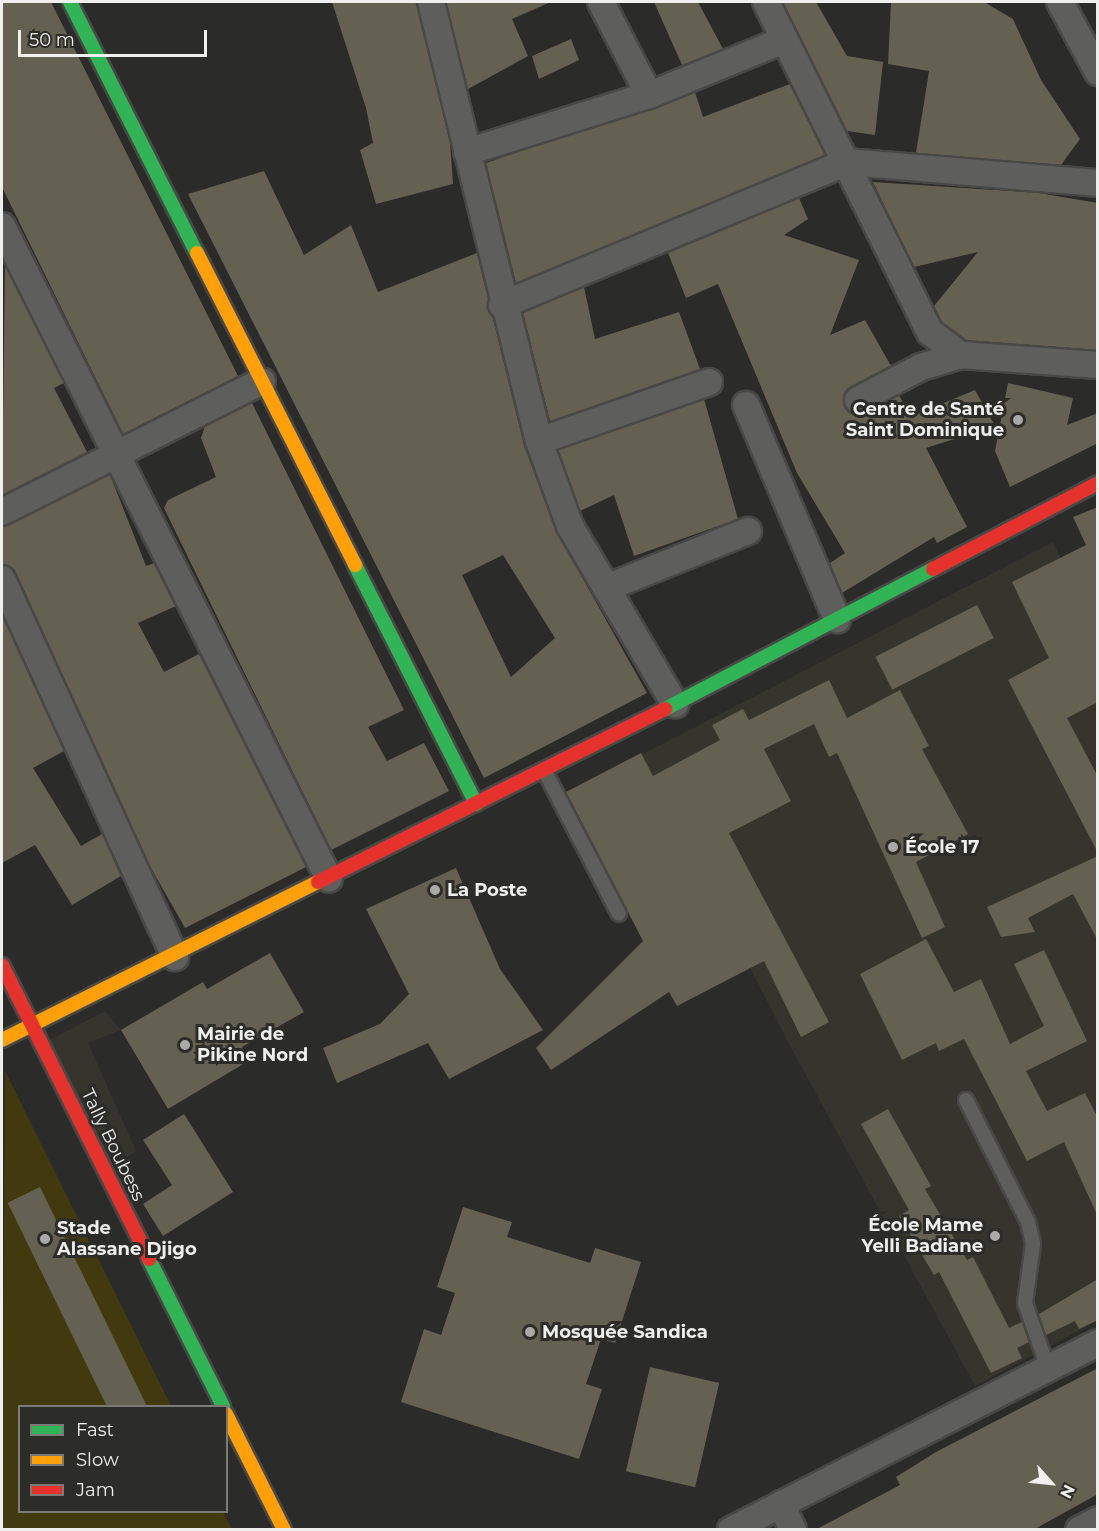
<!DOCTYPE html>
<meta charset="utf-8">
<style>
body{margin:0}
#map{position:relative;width:1099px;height:1531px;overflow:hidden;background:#2b2b2a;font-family:Montserrat,sans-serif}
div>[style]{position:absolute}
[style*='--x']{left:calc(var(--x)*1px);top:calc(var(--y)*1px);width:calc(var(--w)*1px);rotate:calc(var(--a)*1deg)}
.built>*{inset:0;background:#35352d}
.green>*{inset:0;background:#413a0f}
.building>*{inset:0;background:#646152;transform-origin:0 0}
.roads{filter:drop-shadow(2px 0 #484847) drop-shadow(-2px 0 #484847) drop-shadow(0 2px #484847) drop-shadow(0 -2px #484847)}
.lane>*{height:14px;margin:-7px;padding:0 7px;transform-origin:7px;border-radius:7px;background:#5e5e5c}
.street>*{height:26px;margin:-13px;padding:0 13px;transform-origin:13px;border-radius:13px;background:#5e5e5c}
.fast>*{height:14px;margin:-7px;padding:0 7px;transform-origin:7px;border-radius:7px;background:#30b455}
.slow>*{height:14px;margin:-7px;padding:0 7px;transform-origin:7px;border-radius:7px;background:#ff9f0a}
.jam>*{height:14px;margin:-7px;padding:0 7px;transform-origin:7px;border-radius:7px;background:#e5322d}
.dots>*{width:16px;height:16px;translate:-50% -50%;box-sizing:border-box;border:3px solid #2c2c29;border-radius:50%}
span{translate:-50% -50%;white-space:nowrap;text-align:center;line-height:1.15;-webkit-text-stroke:6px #2c2c29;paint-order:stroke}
.poi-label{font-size:18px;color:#efefed;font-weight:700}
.right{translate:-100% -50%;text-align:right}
.left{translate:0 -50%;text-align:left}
.street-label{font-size:18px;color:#efefed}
.frame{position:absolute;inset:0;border:3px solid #efefed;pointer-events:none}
.legend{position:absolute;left:18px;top:1405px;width:210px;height:108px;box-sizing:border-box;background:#2c2c29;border:2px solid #7a7a77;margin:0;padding:8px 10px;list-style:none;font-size:18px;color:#efefed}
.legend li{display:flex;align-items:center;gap:12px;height:30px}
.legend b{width:30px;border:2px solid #7a7a77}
.north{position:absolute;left:1021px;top:1453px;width:60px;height:60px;-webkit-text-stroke:4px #2c2c29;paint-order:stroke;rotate:117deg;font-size:16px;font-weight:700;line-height:24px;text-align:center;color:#efefed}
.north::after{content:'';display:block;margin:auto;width:21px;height:27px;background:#efefed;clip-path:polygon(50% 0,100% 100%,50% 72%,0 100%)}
.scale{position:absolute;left:18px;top:30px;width:189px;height:27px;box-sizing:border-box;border:3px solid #efefed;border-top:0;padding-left:8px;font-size:18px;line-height:21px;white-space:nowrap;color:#efefed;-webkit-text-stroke:4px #2c2c29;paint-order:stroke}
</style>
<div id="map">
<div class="built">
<div style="clip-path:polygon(1053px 542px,1097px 630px,1097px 1321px,975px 1386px,788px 1042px,641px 755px)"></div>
<div style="clip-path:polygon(105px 1011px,121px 1030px,88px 1043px,136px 1151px,99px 1176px,38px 1046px)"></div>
</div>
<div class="green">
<div style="clip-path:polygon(5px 1071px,171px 1406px,20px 1406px,20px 1512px,223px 1512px,232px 1529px,2px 1530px)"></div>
</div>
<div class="building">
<div style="clip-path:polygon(2px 2px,51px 2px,238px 376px,123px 434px,2px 187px)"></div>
<div style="clip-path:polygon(332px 2px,416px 2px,450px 142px,453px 184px,376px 204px,360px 150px,373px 143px,366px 108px)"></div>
<div style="clip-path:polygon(446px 2px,551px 2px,512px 19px,528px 56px,468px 89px)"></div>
<div style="clip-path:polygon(654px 2px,698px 2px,723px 49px,682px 65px)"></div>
<div style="clip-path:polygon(783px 2px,816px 2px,847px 56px,883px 62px,875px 135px,847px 131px)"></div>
<div style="clip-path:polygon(891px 2px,984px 2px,1013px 19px,1041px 80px,1080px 139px,1061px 165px,916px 153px,929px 71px,888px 64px)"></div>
<div style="clip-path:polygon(571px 39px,579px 60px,539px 79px,532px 56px)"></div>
<div style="clip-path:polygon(790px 84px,825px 155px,516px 283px,486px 163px,695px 92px,703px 117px)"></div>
<div style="clip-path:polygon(evenodd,264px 171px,304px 255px,351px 225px,378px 292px,477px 253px,524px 445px,556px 531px,647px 693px,484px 778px,188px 194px,264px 171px,503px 555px,555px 638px,511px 677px,462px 575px,503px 555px)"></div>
<div style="clip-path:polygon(873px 182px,1039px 193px,1098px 203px,1098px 350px,966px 340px,942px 322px,934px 306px,978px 252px,914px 267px)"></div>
<div style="clip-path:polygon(799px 198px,808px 219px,784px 235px,859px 260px,830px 335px,865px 320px,891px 366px,851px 387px,845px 407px,858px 415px,899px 395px,910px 417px,975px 390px,995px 426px,926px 448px,967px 527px,937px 543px,934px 537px,842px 593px,830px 563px,845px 553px,797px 473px,718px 284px,686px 298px,668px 253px)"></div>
<div style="clip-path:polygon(5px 265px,64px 383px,54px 388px,87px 452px,2px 495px)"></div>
<div style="clip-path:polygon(584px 287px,595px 339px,679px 312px,700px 369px,550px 421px,523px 313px)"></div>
<div style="clip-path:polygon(1008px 383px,1073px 398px,1067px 425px,1098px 413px,1098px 443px,1010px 487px,995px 451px)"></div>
<div style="clip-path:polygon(704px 399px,738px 519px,634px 556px,614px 495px,580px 511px,558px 450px)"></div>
<div style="clip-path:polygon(252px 403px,404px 710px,368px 727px,387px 761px,424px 743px,449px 791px,331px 850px,164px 508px,168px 500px,216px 477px,201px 438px,205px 426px)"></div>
<div style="clip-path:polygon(110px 475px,146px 566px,154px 563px,176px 606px,138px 623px,164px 672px,199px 654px,306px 867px,185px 928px,147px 861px,16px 573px,2px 564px,2px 527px)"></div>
<div style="clip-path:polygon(1098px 507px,1098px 702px,1067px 718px,1098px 777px,1098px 853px,1008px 680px,1049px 658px,1012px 582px,1086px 545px,1073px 517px)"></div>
<div style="left:977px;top:605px;width:37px;height:114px;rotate:63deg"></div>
<div style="clip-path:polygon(2px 614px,64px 751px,33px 768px,81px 846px,102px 834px,121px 876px,72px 905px,35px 845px,2px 863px)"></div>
<div style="clip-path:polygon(829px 680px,847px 718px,900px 690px,929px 746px,922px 749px,968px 834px,916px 862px,945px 927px,922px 938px,837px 753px,829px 757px,814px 724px,764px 749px,791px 801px,729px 833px,829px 1022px,801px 1037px,764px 961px,677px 1006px,669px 992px,551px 1070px,536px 1048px,643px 941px,566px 792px,641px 753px,653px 776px,720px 740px,712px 725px,743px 709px,749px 720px)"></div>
<div style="clip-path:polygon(1098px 856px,1098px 941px,1073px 894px,1028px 918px,1035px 932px,1001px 937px,987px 907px)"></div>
<div style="clip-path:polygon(456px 868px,500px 969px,543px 1030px,449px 1079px,428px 1043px,337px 1083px,323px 1048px,380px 1024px,409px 994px,366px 909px)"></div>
<div style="clip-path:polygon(926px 939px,954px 992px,981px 979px,1010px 1044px,1044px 1026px,1014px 964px,1044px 950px,1087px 1041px,1026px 1071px,1047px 1111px,1085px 1093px,1098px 1118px,1098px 1217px,1064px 1142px,1027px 1161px,964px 1039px,939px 1051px,936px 1043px,902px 1060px,860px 974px)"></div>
<div style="clip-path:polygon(270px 953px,304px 1012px,242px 1047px,250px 1060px,168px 1109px,121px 1030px,203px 982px,207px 989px)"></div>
<div style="clip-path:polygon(888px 1109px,931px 1186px,925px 1189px,967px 1260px,973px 1257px,1009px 1328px,1022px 1322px,1029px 1342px,1017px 1348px,1022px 1358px,991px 1373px,939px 1272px,934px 1275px,899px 1216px,909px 1210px,861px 1124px)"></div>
<div style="clip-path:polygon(184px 1114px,233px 1192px,163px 1236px,143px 1204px,172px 1185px,143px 1140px)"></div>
<div style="left:40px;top:1187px;width:246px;height:36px;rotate:64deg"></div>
<div style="clip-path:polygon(463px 1207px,512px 1222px,507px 1237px,590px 1263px,595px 1248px,641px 1262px,615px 1343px,601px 1339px,586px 1384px,602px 1389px,579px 1459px,401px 1402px,424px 1329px,441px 1335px,455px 1293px,437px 1287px)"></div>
<div style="clip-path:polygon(1098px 1279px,1098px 1320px,1079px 1329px,1075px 1321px,1046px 1335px,1039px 1314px)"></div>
<div style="left:650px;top:1367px;width:71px;height:107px;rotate:13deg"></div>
<div style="clip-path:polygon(1098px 1368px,1098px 1494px,1033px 1530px,815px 1530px,900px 1485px,896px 1477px,936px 1452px)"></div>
</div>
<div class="roads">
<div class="lane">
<div style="--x:544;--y:770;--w:162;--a:62.5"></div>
<div style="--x:966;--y:1100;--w:137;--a:63.1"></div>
<div style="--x:1028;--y:1222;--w:23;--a:77"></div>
<div style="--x:1033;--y:1244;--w:60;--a:97.7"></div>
<div style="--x:1025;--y:1303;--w:69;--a:70.5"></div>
</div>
<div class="street">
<div style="--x:431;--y:2;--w:452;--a:76.2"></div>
<div style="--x:539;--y:441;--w:90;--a:70"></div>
<div style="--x:570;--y:526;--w:207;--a:59.5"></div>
<div style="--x:601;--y:2;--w:105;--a:62.7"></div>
<div style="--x:766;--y:2;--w:369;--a:63.6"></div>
<div style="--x:930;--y:332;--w:39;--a:37"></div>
<div style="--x:961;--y:355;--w:137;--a:4.2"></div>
<div style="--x:1060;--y:2;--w:80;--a:61.5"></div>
<div style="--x:467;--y:152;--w:191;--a:-17.4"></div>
<div style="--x:649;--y:95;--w:146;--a:-22.2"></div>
<div style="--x:2;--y:226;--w:730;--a:63.4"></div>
<div style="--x:502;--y:305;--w:374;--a:-22.5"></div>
<div style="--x:848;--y:162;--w:251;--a:4.8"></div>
<div style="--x:858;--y:400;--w:71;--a:-27.6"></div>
<div style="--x:921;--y:367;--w:42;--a:-16.7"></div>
<div style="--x:746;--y:405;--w:233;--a:67"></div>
<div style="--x:539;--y:441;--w:180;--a:-19.1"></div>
<div style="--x:2;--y:512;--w:291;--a:-26.7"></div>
<div style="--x:2;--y:579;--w:416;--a:65.4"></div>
<div style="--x:606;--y:588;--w:153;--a:-21.9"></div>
<div style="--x:781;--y:1504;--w:29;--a:65"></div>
<div style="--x:731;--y:1530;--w:412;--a:-27"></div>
<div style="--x:1079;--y:1530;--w:21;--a:-28"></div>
</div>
<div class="fast">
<div style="--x:70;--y:2;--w:281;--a:63.2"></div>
<div style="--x:355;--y:565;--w:268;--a:63.1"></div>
<div style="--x:665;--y:709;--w:302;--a:-27.6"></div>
<div style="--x:149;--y:1259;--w:165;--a:63.3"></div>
</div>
<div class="slow">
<div style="--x:197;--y:253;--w:350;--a:63.1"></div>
<div style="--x:2;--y:1040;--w:353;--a:-26.6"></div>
<div style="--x:226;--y:1414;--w:130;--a:63.4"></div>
</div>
<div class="jam">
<div style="--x:933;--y:569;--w:186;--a:-27.5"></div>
<div style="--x:318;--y:882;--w:388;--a:-26.5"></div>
<div style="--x:2;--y:965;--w:329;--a:63.4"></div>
</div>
</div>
<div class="dots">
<div style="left:1018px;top:420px;background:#aaaaa9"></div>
<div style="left:893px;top:847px;background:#aaaaa9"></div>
<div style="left:435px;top:890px;background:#aaaaa9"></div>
<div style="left:185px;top:1045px;background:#aaaaa9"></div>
<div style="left:995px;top:1236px;background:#aaaaa9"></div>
<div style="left:45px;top:1239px;background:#aaaaa9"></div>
<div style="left:530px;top:1332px;background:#aaaaa9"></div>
</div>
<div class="poi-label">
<span class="right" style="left:1004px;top:420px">Centre de Santé<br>Saint Dominique</span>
<span class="left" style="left:905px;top:847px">École 17</span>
<span class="left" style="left:447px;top:890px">La Poste</span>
<span class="left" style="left:197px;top:1045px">Mairie de<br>Pikine Nord</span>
<span class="right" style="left:983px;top:1236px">École Mame<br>Yelli Badiane</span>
<span class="left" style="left:57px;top:1239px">Stade<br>Alassane Djigo</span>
<span class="left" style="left:542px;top:1332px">Mosquée Sandica</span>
</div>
<div class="street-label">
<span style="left:113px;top:1145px;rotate:64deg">Tally Boubess</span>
</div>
<div class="frame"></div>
<ul class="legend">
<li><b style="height:8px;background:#30b455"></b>Fast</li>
<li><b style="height:8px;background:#ff9f0a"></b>Slow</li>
<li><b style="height:8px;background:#e5322d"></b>Jam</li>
</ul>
<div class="north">N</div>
<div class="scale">50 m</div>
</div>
